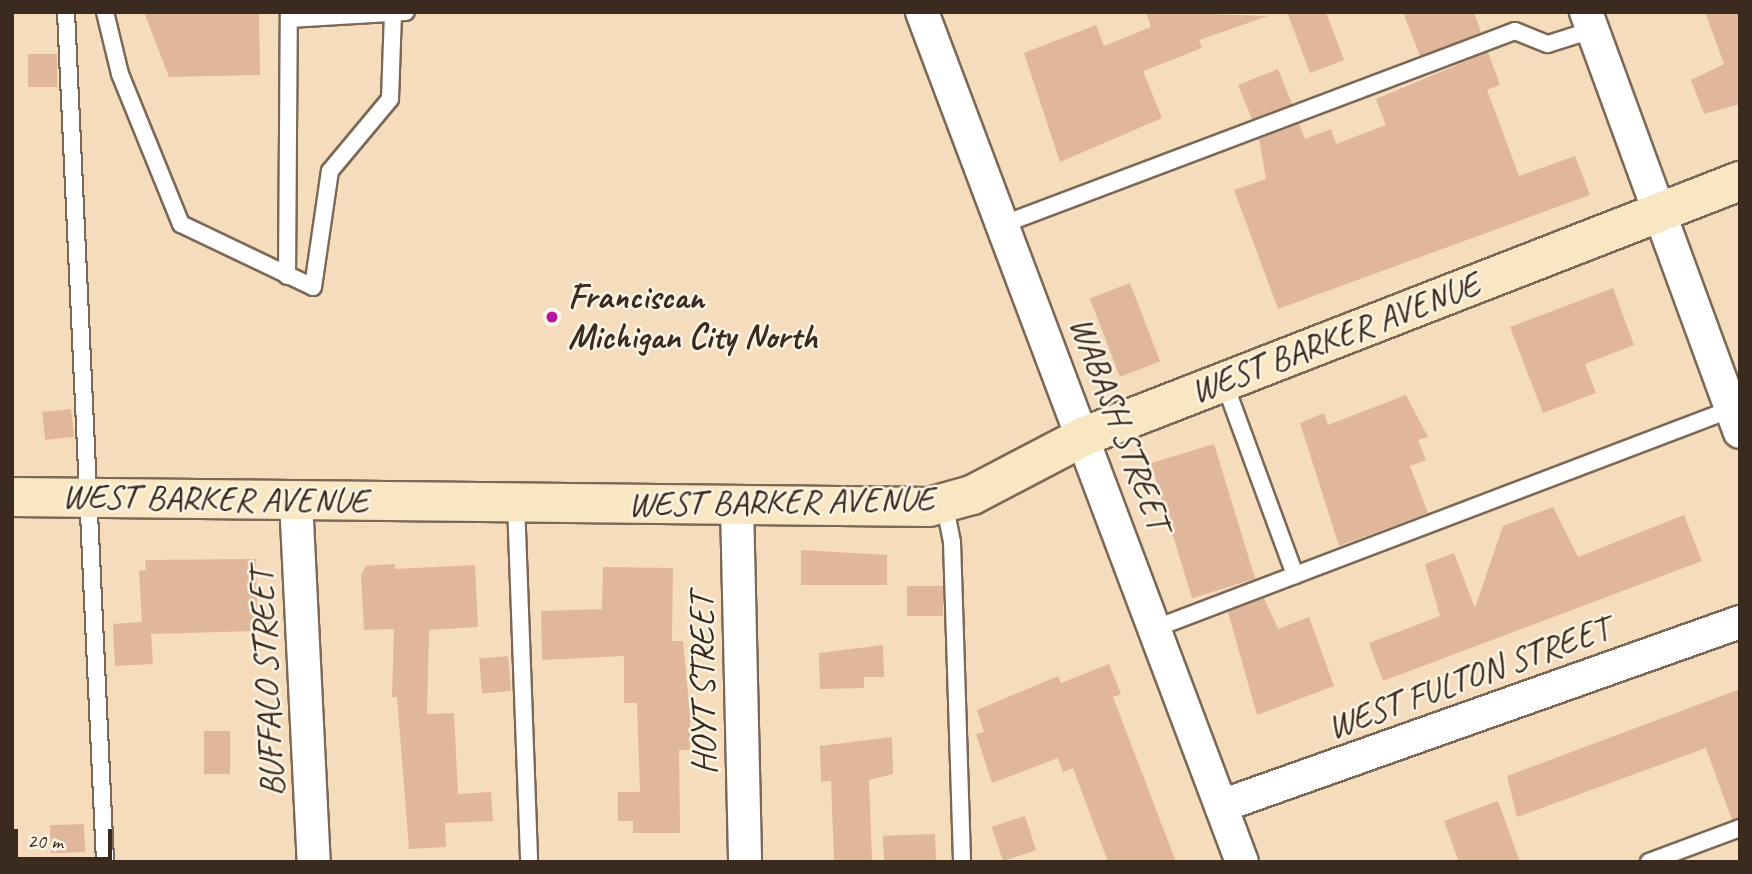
<!DOCTYPE html>
<style>
body{margin:0}
#map{position:relative;width:1752px;height:874px;overflow:hidden;background:#f4dcbd;font-family:Caveat,sans-serif}
div>[style]{position:absolute}
[style*='--x']{left:calc(var(--x)*1px);top:calc(var(--y)*1px);width:calc(var(--w)*1px);rotate:calc(var(--a)*1deg)}
.building>*{inset:0;background:#e1b79b;transform-origin:0 0}
.roads{filter:drop-shadow(2px 0 #7c6856) drop-shadow(-2px 0 #7c6856) drop-shadow(0 2px #7c6856) drop-shadow(0 -2px #7c6856)}
.lane>*{height:16px;margin:-8px;padding:0 8px;transform-origin:8px;border-radius:8px;background:#fff}
.street>*{height:32px;margin:-16px;padding:0 16px;transform-origin:16px;border-radius:16px;background:#fff}
.secondary>*{height:38px;margin:-19px;padding:0 19px;transform-origin:19px;border-radius:19px;background:#f9e7c3}
.dots>*{width:19px;height:19px;translate:-50% -50%;box-sizing:border-box;border:4px solid #fcf5e5;border-radius:50%}
span{translate:-50% -50%;white-space:nowrap;text-align:center;line-height:1.15;-webkit-text-stroke:5px #fcf5e5;paint-order:stroke}
.poi-label{font-size:35px;color:#3b2a1e;font-weight:700}
.left{translate:0 -50%;text-align:left}
.street-label{font-size:35px;color:#3b2a1e}
.frame{position:absolute;inset:0;border:14px solid #3b2a1e;pointer-events:none}
.scale{position:absolute;left:14px;top:829px;width:98px;height:32px;box-sizing:border-box;border:4px solid #3b2a1e;border-top:0;padding-left:9px;font-size:21px;line-height:24px;white-space:nowrap;color:#3b2a1e;-webkit-text-stroke:5px #fcf5e5;paint-order:stroke}
</style>
<div id="map">
<div class="building">
<div style="clip-path:polygon(144px 12px,259px 12px,260px 75px,169px 77px)"></div>
<div style="clip-path:polygon(1146px 12px,1268px 16px,1199px 40px,1202px 48px,1143px 71px,1162px 118px,1060px 162px,1024px 53px,1096px 25px,1104px 46px,1151px 27px)"></div>
<div style="clip-path:polygon(1287px 12px,1326px 12px,1344px 60px,1310px 73px)"></div>
<div style="clip-path:polygon(1403px 12px,1474px 12px,1481px 33px,1420px 56px)"></div>
<div style="clip-path:polygon(1705px 12px,1740px 12px,1740px 104px,1704px 114px,1691px 80px,1724px 64px)"></div>
<div style="clip-path:polygon(1488px 52px,1500px 85px,1487px 90px,1519px 176px,1575px 156px,1590px 195px,1278px 309px,1234px 190px,1266px 179px,1259px 139px,1299px 124px,1305px 139px,1331px 129px,1336px 144px,1386px 125px,1376px 99px)"></div>
<div style="left:28px;top:54px;width:29px;height:33px"></div>
<div style="left:1278px;top:69px;width:38px;height:43px;rotate:68deg"></div>
<div style="left:1130px;top:283px;width:84px;height:43px;rotate:69deg"></div>
<div style="clip-path:polygon(1613px 288px,1634px 345px,1585px 364px,1596px 393px,1543px 413px,1510px 327px)"></div>
<div style="clip-path:polygon(1406px 395px,1428px 437px,1418px 440px,1426px 460px,1410px 466px,1428px 513px,1339px 546px,1300px 423px,1324px 413px,1328px 425px)"></div>
<div style="left:71px;top:409px;width:28px;height:29px;rotate:84deg"></div>
<div style="left:1214px;top:444px;width:141px;height:66px;rotate:73deg"></div>
<div style="clip-path:polygon(1553px 507px,1578px 557px,1684px 515px,1702px 561px,1383px 681px,1369px 643px,1440px 616px,1425px 564px,1454px 553px,1475px 608px,1503px 526px)"></div>
<div style="clip-path:polygon(801px 550px,887px 555px,887px 585px,801px 585px)"></div>
<div style="clip-path:polygon(256px 559px,258px 631px,151px 634px,153px 664px,115px 666px,113px 624px,142px 622px,139px 571px,146px 570px,145px 560px)"></div>
<div style="clip-path:polygon(395px 564px,395px 569px,475px 565px,478px 627px,429px 630px,427px 714px,454px 713px,458px 794px,491px 792px,493px 821px,445px 823px,446px 847px,409px 849px,397px 697px,392px 697px,394px 629px,364px 630px,361px 575px,366px 566px)"></div>
<div style="clip-path:polygon(603px 567px,673px 568px,672px 641px,683px 641px,690px 715px,690px 750px,679px 750px,680px 833px,633px 833px,633px 821px,618px 821px,618px 792px,640px 792px,637px 703px,624px 703px,624px 656px,542px 660px,541px 611px,602px 609px)"></div>
<div style="left:907px;top:586px;width:36px;height:30px"></div>
<div style="clip-path:polygon(1264px 598px,1278px 629px,1309px 617px,1334px 686px,1257px 715px,1228px 612px)"></div>
<div style="clip-path:polygon(883px 645px,884px 677px,864px 677px,864px 688px,820px 689px,819px 653px)"></div>
<div style="left:508px;top:656px;width:35px;height:29px;rotate:85deg"></div>
<div style="clip-path:polygon(1109px 664px,1121px 694px,1113px 697px,1176px 862px,1108px 862px,1073px 768px,1063px 772px,1058px 758px,992px 783px,976px 734px,984px 732px,977px 710px,1058px 676px,1061px 683px)"></div>
<div style="clip-path:polygon(1740px 689px,1740px 818px,1732px 820px,1706px 748px,1517px 817px,1507px 776px)"></div>
<div style="left:204px;top:731px;width:26px;height:43px"></div>
<div style="clip-path:polygon(892px 737px,893px 774px,869px 780px,872px 860px,834px 861px,831px 781px,821px 782px,820px 746px)"></div>
<div style="clip-path:polygon(1498px 801px,1520px 862px,1459px 862px,1444px 821px)"></div>
<div style="left:1025px;top:816px;width:36px;height:35px;rotate:72deg"></div>
<div style="left:84px;top:824px;width:28px;height:34px;rotate:88deg"></div>
<div style="left:935px;top:834px;width:28px;height:52px;rotate:88deg"></div>
</div>
<div class="roads">
<div class="lane">
<div style="--x:66;--y:12;--w:851;--a:87.37"></div>
<div style="--x:105;--y:12;--w:64;--a:76.4"></div>
<div style="--x:120;--y:74;--w:162;--a:67.9"></div>
<div style="--x:181;--y:224;--w:146;--a:25.5"></div>
<div style="--x:313;--y:287;--w:117;--a:-81.7"></div>
<div style="--x:330;--y:171;--w:94;--a:-50.2"></div>
<div style="--x:390;--y:99;--w:87;--a:-88"></div>
<div style="--x:289;--y:19;--w:117;--a:-3.4"></div>
<div style="--x:1004;--y:224;--w:546;--a:-20.69"></div>
<div style="--x:1515;--y:31;--w:35;--a:22"></div>
<div style="--x:1548;--y:44;--w:46;--a:-17.7"></div>
<div style="--x:287;--y:276;--w:264;--a:-89.6"></div>
<div style="--x:1224;--y:382;--w:206;--a:69.8"></div>
<div style="--x:944;--y:502;--w:41;--a:78.7"></div>
<div style="--x:952;--y:542;--w:320;--a:88.2"></div>
<div style="--x:516;--y:503;--w:359;--a:87.9"></div>
<div style="--x:1156;--y:628;--w:622;--a:-20.83"></div>
<div style="--x:1649;--y:862;--w:97;--a:-20.5"></div>
</div>
<div class="street">
<div style="--x:922;--y:12;--w:908;--a:69.37"></div>
<div style="--x:1586;--y:12;--w:447;--a:69.9"></div>
<div style="--x:296;--y:500;--w:362;--a:87.2"></div>
<div style="--x:737;--y:505;--w:357;--a:88.7"></div>
<div style="--x:1221;--y:806;--w:551;--a:-19.52"></div>
</div>
<div class="secondary">
<div style="--x:12;--y:497;--w:917;--a:0.62"></div>
<div style="--x:929;--y:507;--w:45;--a:-15.6"></div>
<div style="--x:972;--y:495;--w:127;--a:-27.6"></div>
<div style="--x:1085;--y:436;--w:703;--a:-21.27"></div>
</div>
</div>
<div class="dots">
<div style="left:552px;top:317px;background:#b5179e"></div>
</div>
<div class="poi-label">
<span class="left" style="left:568px;top:317px">Franciscan<br>Michigan City North</span>
</div>
<div class="street-label">
<span style="left:1335px;top:338px;rotate:-21deg">WEST BARKER AVENUE</span>
<span style="left:1120px;top:423px;rotate:69deg">WABASH STREET</span>
<span style="left:215px;top:499px;rotate:1deg">WEST BARKER AVENUE</span>
<span style="left:781px;top:502px;rotate:-1deg">WEST BARKER AVENUE</span>
<span style="left:1468px;top:678px;rotate:-20deg">WEST FULTON STREET</span>
<span style="left:267px;top:683px;rotate:-93deg">BUFFALO STREET</span>
<span style="left:703px;top:684px;rotate:-91deg">HOYT STREET</span>
</div>
<div class="frame"></div>
<div class="scale">20 m</div>
</div>
